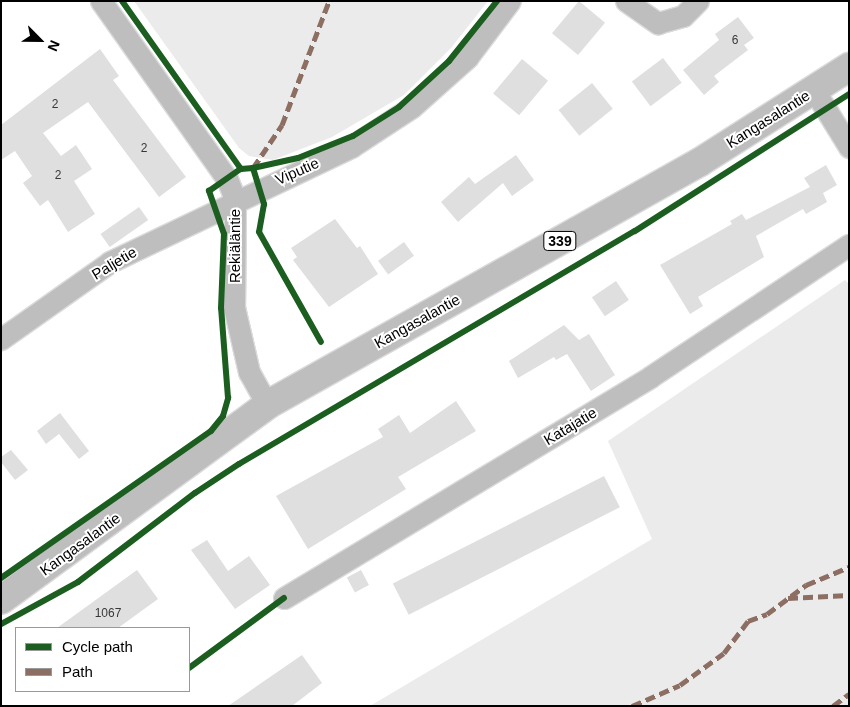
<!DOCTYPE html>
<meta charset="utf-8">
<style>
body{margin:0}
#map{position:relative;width:850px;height:707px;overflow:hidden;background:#fff;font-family:Arial,sans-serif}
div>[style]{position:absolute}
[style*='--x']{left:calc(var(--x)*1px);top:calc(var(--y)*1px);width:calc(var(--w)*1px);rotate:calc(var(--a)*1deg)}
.green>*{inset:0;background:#ebebeb}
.building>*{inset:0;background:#dfdfdf;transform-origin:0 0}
.roads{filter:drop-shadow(1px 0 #dbdbdb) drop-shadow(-1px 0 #dbdbdb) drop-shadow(0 1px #dbdbdb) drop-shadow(0 -1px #dbdbdb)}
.minor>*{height:21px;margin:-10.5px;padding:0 10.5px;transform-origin:10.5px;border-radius:10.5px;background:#bebebe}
.major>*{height:28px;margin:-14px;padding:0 14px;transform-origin:14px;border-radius:14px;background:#bebebe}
.quiet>*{height:5px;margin-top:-2.5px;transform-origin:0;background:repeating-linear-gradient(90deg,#8d6e63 0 10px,transparent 0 15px)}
.cycleway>*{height:6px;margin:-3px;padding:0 3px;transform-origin:3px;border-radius:3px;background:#1b5e20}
span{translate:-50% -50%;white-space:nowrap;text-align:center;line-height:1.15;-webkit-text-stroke:4px #fff;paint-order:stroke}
.number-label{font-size:12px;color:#383838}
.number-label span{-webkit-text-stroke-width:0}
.shield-label span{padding:1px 4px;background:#fff;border:1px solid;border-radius:4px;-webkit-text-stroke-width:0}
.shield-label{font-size:14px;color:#000;font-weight:700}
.street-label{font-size:15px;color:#000}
.frame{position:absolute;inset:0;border:2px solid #000;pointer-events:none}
.legend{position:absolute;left:15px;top:627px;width:175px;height:65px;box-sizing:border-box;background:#fff;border:1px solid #999;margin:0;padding:6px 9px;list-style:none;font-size:15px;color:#000}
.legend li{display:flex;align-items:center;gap:10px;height:25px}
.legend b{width:25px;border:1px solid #999}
.north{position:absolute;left:15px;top:15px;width:50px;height:50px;-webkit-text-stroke:4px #fff;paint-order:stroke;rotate:113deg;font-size:14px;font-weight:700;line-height:20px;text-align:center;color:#000}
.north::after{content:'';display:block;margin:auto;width:18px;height:22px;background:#000;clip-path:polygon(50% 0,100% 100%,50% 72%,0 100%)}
</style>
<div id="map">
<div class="green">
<div style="clip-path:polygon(134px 1px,488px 1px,451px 48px,404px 95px,332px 137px,273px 160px,249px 156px,239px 148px)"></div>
<div style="clip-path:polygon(845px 280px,849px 284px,849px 706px,370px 706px,652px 539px,608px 441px)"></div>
</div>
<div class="building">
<div style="left:579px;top:1px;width:34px;height:42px;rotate:40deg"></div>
<div style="clip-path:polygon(738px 17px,754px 38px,744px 45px,748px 50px,714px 76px,719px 82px,704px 95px,683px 70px,719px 40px,715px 34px)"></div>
<div style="clip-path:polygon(100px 49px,119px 76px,113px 80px,186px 177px,159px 197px,88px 102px,43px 133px,61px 156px,76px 145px,92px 169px,74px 181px,95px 214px,68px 232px,48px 200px,40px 206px,23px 183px,32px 176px,15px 151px,1px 160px,1px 125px)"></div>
<div style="left:663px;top:58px;width:31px;height:39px;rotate:53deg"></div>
<div style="left:522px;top:59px;width:34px;height:45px;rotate:40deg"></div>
<div style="left:592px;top:83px;width:33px;height:43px;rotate:51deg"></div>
<div style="clip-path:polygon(516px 155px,534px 180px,512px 196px,503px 183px,458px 222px,441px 202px,469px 177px,475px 184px)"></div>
<div style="clip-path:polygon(826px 165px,837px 185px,823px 193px,827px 202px,806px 214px,803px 209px,756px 236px,764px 257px,698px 297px,703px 306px,690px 314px,660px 265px,732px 224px,730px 221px,742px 214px,746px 220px,810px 187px,804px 178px)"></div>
<div style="left:139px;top:207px;width:16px;height:47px;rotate:55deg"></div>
<div style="clip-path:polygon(335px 219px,357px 248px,360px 246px,378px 274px,329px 307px,293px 260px,297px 257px,291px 248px)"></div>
<div style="left:404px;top:242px;width:17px;height:32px;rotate:54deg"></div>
<div style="left:616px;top:281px;width:23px;height:29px;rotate:56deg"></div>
<div style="clip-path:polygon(564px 325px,579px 340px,589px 334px,615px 375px,591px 391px,567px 354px,556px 360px,554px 357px,518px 378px,509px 361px)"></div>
<div style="clip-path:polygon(456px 401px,476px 431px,398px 477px,406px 489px,308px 549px,276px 496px,383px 437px,378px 429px,399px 415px,410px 433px)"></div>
<div style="clip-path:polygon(60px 413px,89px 451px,79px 459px,59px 434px,46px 444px,37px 431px)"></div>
<div style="clip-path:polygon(11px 450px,28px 470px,15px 480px,1px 462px,1px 457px)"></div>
<div style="left:604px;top:476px;width:35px;height:237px;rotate:63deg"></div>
<div style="clip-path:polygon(207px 540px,228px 571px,249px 556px,270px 585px,235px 609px,191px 550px)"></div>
<div style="clip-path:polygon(137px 570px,158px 599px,118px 628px,57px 628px)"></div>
<div style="left:361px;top:570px;width:17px;height:16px;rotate:62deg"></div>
<div style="clip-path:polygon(302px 655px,322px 683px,292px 706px,228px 706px)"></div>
</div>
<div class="roads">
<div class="minor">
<div style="--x:101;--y:1;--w:218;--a:54.7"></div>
<div style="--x:227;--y:179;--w:22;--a:68"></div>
<div style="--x:235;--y:199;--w:108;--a:90.5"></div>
<div style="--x:234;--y:307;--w:67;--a:77"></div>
<div style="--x:249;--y:372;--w:38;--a:61"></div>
<div style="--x:626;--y:1;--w:39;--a:35"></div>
<div style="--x:658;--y:23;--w:26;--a:-16"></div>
<div style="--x:683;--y:16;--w:21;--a:-45"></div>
<div style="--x:814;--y:90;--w:67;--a:58.4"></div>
<div style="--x:1;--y:339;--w:133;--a:-35.2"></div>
<div style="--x:110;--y:262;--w:267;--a:-25.5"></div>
<div style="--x:351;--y:147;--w:73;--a:-33.3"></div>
<div style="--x:412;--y:107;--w:74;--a:-41.7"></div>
<div style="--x:467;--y:58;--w:71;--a:-53"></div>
<div style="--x:284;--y:598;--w:428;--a:-31.1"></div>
<div style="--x:650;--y:377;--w:239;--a:-33.6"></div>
</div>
<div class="major">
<div style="--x:1;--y:600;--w:330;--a:-36.2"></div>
<div style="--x:267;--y:405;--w:497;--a:-29.3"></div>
<div style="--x:700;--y:162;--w:177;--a:-32.5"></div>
</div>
</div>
<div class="quiet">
<div style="--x:253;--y:168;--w:52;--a:-56"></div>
<div style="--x:282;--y:125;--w:133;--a:-69.2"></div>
<div style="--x:788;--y:598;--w:61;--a:-2.8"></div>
<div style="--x:632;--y:706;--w:52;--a:-23.6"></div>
<div style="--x:680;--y:685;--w:54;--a:-36"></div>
<div style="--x:724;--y:653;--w:40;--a:-53"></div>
<div style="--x:748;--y:621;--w:20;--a:-20"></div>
<div style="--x:767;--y:614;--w:49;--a:-36.6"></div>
<div style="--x:806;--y:585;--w:47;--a:-22.7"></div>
<div style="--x:833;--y:706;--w:20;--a:-37"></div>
</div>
<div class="cycleway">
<div style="--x:122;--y:1;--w:206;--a:54.7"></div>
<div style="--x:241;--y:169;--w:12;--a:-5"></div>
<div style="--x:253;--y:168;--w:38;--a:73"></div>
<div style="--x:264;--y:204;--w:28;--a:100"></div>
<div style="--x:259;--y:232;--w:126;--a:60.6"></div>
<div style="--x:253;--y:168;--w:46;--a:-12.5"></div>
<div style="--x:298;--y:158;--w:59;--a:-21.8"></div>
<div style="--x:353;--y:136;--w:54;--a:-32.2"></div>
<div style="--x:399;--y:107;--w:68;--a:-42.6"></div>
<div style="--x:449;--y:61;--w:77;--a:-51.3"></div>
<div style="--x:1;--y:578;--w:256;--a:-35"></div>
<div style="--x:211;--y:431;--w:19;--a:-51"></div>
<div style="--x:223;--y:416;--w:19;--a:-74"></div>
<div style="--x:228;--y:398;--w:90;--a:-94.4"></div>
<div style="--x:221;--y:308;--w:74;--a:-87.7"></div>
<div style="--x:224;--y:234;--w:46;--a:-109.2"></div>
<div style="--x:209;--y:191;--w:39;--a:-35"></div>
<div style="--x:1;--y:624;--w:88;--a:-28.6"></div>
<div style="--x:78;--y:582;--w:147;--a:-37.3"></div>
<div style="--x:195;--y:493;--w:53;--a:-33.4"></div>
<div style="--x:239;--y:464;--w:459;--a:-30.5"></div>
<div style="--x:635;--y:231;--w:254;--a:-32.6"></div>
<div style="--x:189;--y:668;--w:118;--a:-36.4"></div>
</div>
<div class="number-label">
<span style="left:735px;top:41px">6</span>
<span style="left:55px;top:105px">2</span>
<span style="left:144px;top:149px">2</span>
<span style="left:58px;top:176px">2</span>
<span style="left:108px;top:614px">1067</span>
</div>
<div class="shield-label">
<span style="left:560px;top:241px">339</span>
</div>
<div class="street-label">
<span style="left:768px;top:119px;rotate:-32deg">Kangasalantie</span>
<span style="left:297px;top:171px;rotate:-24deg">Viputie</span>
<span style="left:235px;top:246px;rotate:-90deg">Rekiäläntie</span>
<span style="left:114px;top:263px;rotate:-31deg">Paljetie</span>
<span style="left:417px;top:321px;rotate:-29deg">Kangasalantie</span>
<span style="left:570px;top:426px;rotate:-31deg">Katajatie</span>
<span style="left:80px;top:544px;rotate:-36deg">Kangasalantie</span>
</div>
<div class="frame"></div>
<ul class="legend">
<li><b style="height:6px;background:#1b5e20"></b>Cycle path</li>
<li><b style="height:6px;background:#8d6e63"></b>Path</li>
</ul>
<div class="north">N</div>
</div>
